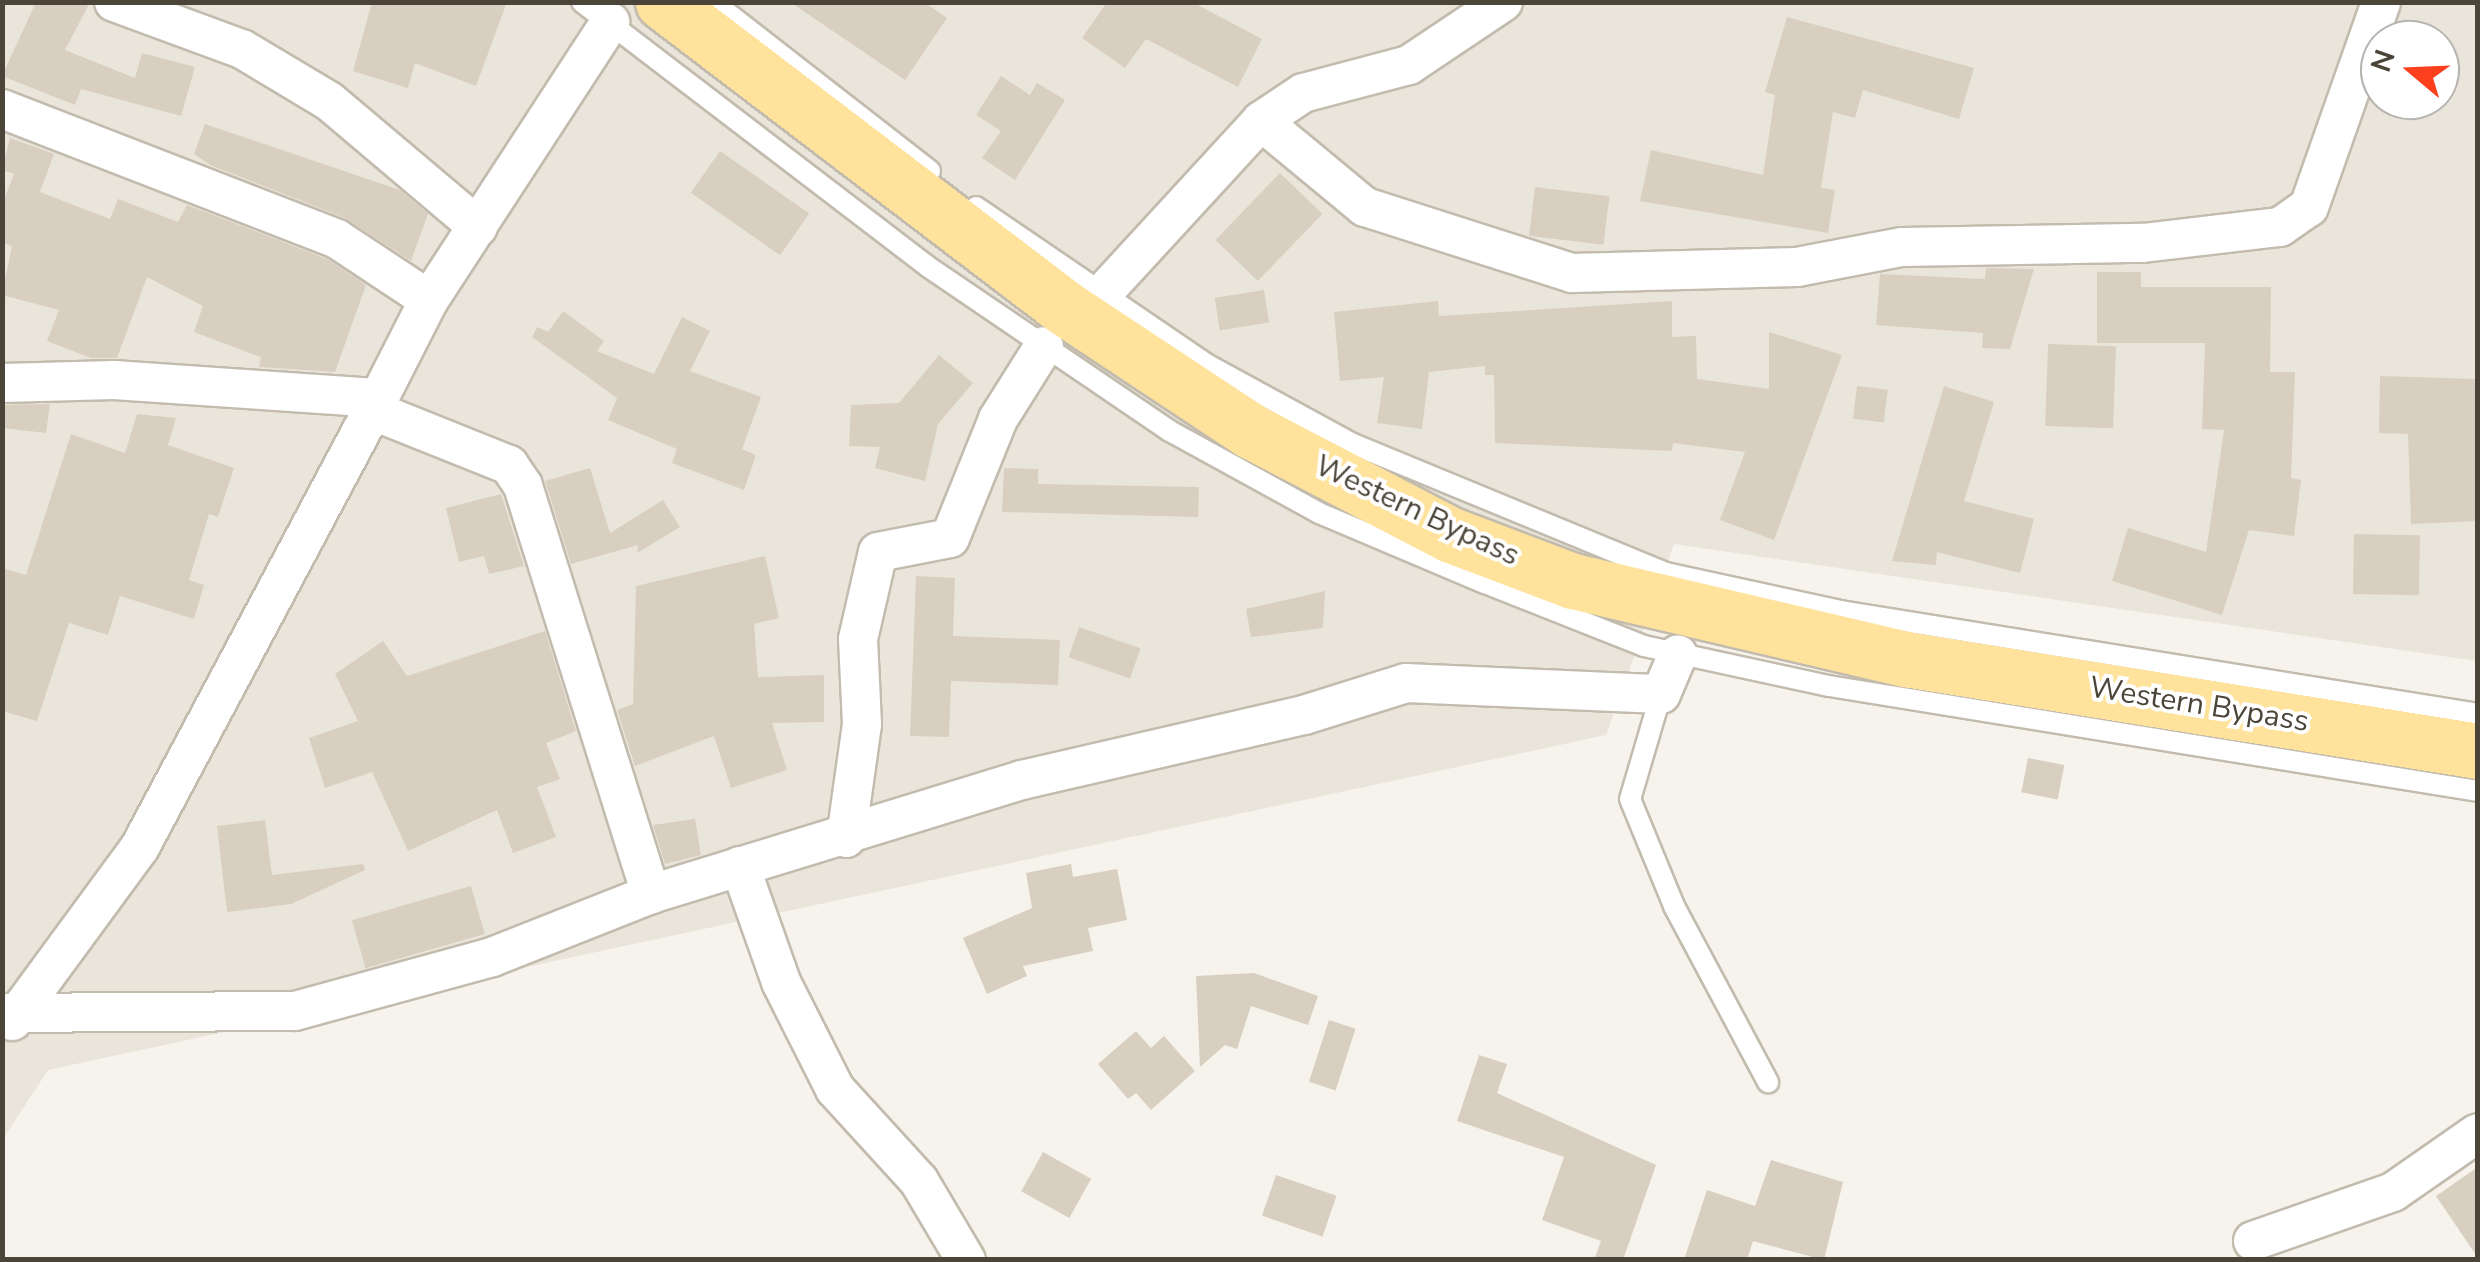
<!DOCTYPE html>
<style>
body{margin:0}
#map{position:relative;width:2480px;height:1262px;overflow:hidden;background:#f6f3ec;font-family:"Nunito Sans",sans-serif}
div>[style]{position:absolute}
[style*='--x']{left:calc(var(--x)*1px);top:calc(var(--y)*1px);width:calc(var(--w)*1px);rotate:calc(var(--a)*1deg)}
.residential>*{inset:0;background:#eae5da}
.building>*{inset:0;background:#d8cfc1;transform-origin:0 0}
.roads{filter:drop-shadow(2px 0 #c2bbae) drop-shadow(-2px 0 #c2bbae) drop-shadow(0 2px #c2bbae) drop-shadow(0 -2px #c2bbae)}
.service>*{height:20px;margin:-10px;padding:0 10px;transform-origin:10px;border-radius:10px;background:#fff}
.minor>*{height:38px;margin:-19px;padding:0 19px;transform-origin:19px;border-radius:19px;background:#fff}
.primary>*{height:55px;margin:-27.5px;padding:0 27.5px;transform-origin:27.5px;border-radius:27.5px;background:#ffe39c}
span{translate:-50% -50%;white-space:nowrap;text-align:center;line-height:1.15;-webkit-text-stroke:8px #fff;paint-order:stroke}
.street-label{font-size:30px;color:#4b4439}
.frame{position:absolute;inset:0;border:5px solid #4b4439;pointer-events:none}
.north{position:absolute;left:2360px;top:20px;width:100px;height:100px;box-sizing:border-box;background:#fff;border:2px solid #b7b4b0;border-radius:50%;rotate:289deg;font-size:28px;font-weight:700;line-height:40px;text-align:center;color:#4b4439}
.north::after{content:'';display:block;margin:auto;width:35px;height:45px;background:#fc3f1d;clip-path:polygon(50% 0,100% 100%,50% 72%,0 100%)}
</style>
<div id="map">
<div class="residential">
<div style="clip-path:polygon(evenodd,3px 3px,2477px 3px,2477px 661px,1674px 544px,1606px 735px,48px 1070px,3px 1139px,3px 3px,2380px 40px,2440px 40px,2440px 100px,2380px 100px,2380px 40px)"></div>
</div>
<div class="building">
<div style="clip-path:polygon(36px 2px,90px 2px,65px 50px,135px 78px,142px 53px,195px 67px,181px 116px,81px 89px,75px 105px,2px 76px)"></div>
<div style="clip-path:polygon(372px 2px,507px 2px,476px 86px,415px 63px,408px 88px,353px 71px)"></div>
<div style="clip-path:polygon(790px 2px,924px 2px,947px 18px,905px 80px)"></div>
<div style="clip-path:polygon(1107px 2px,1192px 2px,1262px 39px,1238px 87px,1146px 39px,1125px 68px,1082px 38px)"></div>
<div style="clip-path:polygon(1787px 17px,1974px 68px,1959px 119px,1863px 90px,1855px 118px,1833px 112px,1821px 188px,1835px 190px,1828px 233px,1640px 201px,1651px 150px,1763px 175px,1775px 95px,1765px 92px)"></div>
<div style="clip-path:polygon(1001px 76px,1030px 95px,1037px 83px,1065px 100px,1015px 180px,982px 158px,1001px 131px,976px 115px)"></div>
<div style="clip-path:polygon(205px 124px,400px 190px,428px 214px,411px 261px,345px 218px,210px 165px,194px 154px)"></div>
<div style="clip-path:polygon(10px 138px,54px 154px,40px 192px,110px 219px,118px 199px,178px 222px,187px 205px,327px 259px,366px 285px,335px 372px,259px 367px,261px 357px,194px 332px,203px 306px,147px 277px,117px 358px,91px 358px,47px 341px,59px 310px,2px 295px,12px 246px,2px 242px,2px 205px,14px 174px,2px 170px)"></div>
<div style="left:720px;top:151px;width:109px;height:51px;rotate:35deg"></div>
<div style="left:1280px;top:173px;width:59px;height:93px;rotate:44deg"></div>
<div style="left:1535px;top:187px;width:75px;height:49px;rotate:7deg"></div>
<div style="clip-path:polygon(1986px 268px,2034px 269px,2010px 349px,1982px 348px,1983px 333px,1876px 325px,1880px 274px,1985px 279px)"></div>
<div style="clip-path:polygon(2097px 272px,2141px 272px,2141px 287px,2271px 287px,2270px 372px,2295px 372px,2291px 478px,2301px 480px,2294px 536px,2249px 530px,2222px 615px,2112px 581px,2128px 528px,2206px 552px,2224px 430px,2202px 429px,2205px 343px,2097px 343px)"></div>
<div style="left:1264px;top:290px;width:33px;height:50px;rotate:81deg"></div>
<div style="clip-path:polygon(1438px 301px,1439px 316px,1672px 301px,1672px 337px,1696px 336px,1697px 379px,1769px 389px,1769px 332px,1842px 355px,1774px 540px,1720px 520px,1745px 452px,1673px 443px,1672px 451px,1495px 443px,1494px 375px,1485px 375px,1485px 366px,1429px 372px,1422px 429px,1377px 423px,1384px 377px,1340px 381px,1334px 312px)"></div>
<div style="clip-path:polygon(563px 311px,604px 341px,597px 351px,654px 374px,682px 317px,710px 331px,690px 371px,761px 397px,742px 449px,756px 455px,744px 490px,672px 463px,677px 449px,608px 420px,617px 398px,532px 337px,537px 327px,548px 332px)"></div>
<div style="left:2048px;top:344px;width:68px;height:82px;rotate:2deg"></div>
<div style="clip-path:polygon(939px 355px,973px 383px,938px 424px,925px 481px,875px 468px,880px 447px,849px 446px,851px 405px,899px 403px)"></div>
<div style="clip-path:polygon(2380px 376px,2478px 379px,2478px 521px,2411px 524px,2408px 434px,2379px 433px)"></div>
<div style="left:1857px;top:386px;width:31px;height:33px;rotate:7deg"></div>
<div style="clip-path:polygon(1944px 386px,1994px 402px,1964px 501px,2034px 519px,2020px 573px,1937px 552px,1936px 565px,1892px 561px)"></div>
<div style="clip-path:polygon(50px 404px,46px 433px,2px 428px,2px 405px)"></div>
<div style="clip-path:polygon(137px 414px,176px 418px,168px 445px,234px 468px,218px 517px,209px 514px,189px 580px,204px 585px,194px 619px,120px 596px,108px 635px,69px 623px,37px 721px,2px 711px,2px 568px,26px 575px,71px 434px,125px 453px)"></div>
<div style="clip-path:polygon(590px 468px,610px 533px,663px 500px,680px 527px,637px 553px,638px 545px,571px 564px,545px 481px)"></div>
<div style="clip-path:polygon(1004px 468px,1038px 469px,1038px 484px,1199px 487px,1198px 517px,1002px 512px)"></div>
<div style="clip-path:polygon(501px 494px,524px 566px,489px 574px,484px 556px,459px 562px,446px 508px)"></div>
<div style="left:2354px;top:534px;width:66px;height:60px;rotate:1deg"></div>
<div style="clip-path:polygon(765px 556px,779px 618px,754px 624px,758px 677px,824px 675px,824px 722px,772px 723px,787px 770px,731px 788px,714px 736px,635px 766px,617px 710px,633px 704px,636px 586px)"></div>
<div style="clip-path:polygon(916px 576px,955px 578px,953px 636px,1060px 640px,1058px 685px,951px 681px,949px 737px,910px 736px)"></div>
<div style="clip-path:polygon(1325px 591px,1323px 628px,1251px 637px,1246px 609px)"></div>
<div style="left:1079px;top:627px;width:65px;height:32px;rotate:19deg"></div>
<div style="clip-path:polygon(545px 631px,576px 731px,546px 743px,560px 779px,537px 787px,556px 837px,513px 853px,497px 810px,408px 851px,372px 772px,325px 788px,309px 738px,358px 721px,335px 674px,383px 641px,407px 676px)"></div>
<div style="left:2028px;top:758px;width:37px;height:35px;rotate:11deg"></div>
<div style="clip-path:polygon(695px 819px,701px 855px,665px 864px,653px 825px)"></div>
<div style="clip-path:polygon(265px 820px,272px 875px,363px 864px,365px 870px,291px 904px,227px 912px,217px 826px)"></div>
<div style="clip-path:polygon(1071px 864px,1073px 877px,1117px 869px,1127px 920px,1088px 928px,1093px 951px,1023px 966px,1027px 976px,987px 994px,963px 938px,1032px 908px,1026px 873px)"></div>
<div style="left:471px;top:886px;width:50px;height:124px;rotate:74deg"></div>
<div style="clip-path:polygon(1254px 973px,1318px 996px,1308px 1025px,1251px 1006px,1237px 1049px,1225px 1045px,1200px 1067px,1196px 976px)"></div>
<div style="left:1329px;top:1020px;width:28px;height:65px;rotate:18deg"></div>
<div style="clip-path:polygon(1136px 1031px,1151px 1048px,1164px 1036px,1195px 1071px,1151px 1110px,1136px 1093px,1128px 1099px,1098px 1064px)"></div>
<div style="clip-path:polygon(1479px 1055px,1507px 1064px,1497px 1093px,1656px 1165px,1623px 1260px,1594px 1260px,1601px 1241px,1542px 1220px,1564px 1157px,1457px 1121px)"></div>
<div style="left:1043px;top:1152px;width:55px;height:45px;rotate:29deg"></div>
<div style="clip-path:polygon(1771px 1160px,1843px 1182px,1824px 1260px,1753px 1241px,1747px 1260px,1684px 1260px,1707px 1190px,1755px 1206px)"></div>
<div style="clip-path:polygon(2478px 1167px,2478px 1258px,2436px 1196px)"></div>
<div style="left:1276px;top:1175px;width:64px;height:43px;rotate:19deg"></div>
</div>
<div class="roads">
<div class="service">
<div style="--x:582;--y:2;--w:434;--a:37.4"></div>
<div style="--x:927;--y:266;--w:292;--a:34.2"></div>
<div style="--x:1168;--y:430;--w:172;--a:28.8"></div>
<div style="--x:1319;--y:513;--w:180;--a:22.9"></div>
<div style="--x:1485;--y:583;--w:171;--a:21.6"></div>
<div style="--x:1644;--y:646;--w:189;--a:12.2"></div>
<div style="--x:1829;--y:686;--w:657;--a:9.19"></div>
<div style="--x:713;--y:2;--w:275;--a:37.9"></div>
<div style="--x:976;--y:207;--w:281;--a:34.3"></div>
<div style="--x:1208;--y:365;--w:165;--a:28.6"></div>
<div style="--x:1353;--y:444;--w:339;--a:22.4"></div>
<div style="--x:1666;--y:573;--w:179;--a:12.3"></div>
<div style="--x:1841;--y:611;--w:645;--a:9.18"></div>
<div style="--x:1661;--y:694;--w:109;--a:106.4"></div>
<div style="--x:1630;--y:799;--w:116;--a:67.6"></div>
<div style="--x:1674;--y:906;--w:200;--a:61.9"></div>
</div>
<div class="minor">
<div style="--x:114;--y:2;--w:136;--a:20.2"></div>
<div style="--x:242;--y:49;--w:101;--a:30.9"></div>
<div style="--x:329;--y:101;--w:195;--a:40.2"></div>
<div style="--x:2;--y:109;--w:359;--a:21.2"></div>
<div style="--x:337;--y:239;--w:110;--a:33.5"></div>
<div style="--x:1261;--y:121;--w:135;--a:39.6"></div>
<div style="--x:1365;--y:207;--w:217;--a:17.7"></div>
<div style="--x:1572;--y:273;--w:225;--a:-1.5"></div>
<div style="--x:1797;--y:267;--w:107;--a:-10.8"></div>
<div style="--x:1902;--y:247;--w:241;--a:-1"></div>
<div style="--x:2143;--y:243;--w:138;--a:-6.7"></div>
<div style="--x:2280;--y:227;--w:35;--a:-35"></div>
<div style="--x:2309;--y:207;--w:217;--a:-70.6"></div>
<div style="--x:1103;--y:293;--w:234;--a:-47.4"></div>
<div style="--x:1261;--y:121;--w:50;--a:-33.7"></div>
<div style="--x:1303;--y:93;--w:110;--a:-14.8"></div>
<div style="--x:1409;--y:65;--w:113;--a:-33.8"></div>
<div style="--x:2;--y:383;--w:112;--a:-1.5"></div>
<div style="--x:114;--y:380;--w:266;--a:3.9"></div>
<div style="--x:379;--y:398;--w:509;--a:118.03"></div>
<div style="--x:140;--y:847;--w:216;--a:126.3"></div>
<div style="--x:379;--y:398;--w:110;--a:-63"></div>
<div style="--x:429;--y:300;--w:332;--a:-56.9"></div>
<div style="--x:369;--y:409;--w:151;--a:21.8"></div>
<div style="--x:509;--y:465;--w:25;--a:56"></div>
<div style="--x:523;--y:486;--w:428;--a:72.6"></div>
<div style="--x:846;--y:838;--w:115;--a:-82"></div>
<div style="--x:862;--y:724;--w:85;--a:-92.7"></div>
<div style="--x:858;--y:639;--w:89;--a:-77.1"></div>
<div style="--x:878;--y:552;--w:73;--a:-11"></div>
<div style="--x:950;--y:538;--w:128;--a:-68"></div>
<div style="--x:998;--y:419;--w:86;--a:-57.8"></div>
<div style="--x:740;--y:866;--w:123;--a:70.5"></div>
<div style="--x:781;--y:982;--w:120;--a:63.2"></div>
<div style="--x:835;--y:1089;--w:125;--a:47.6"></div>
<div style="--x:919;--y:1181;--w:92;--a:59.3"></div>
<div style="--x:2;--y:1013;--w:293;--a:-0.4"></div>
<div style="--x:295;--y:1011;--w:204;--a:-15.3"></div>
<div style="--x:492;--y:957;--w:171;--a:-21.6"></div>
<div style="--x:651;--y:894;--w:388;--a:-17.1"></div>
<div style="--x:1022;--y:780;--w:289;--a:-13"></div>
<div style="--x:1304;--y:715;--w:107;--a:-17.4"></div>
<div style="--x:1406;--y:683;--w:255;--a:2.5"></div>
<div style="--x:1661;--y:694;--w:43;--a:-67"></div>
<div style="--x:2253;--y:1241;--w:148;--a:-19.3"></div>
<div style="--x:2393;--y:1192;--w:103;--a:-34.8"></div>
</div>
<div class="primary">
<div style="--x:663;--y:2;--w:505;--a:37.28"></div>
<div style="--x:1065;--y:308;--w:223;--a:33.5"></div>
<div style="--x:1251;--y:431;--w:225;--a:27.5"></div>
<div style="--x:1451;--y:535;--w:130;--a:20.7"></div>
<div style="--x:1573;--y:581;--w:341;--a:13.2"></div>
<div style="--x:1905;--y:659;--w:580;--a:9.12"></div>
</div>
</div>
<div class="street-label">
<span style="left:1417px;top:511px;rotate:25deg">Western Bypass</span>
<span style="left:2199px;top:705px;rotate:9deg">Western Bypass</span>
</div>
<div class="frame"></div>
<div class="north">N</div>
</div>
